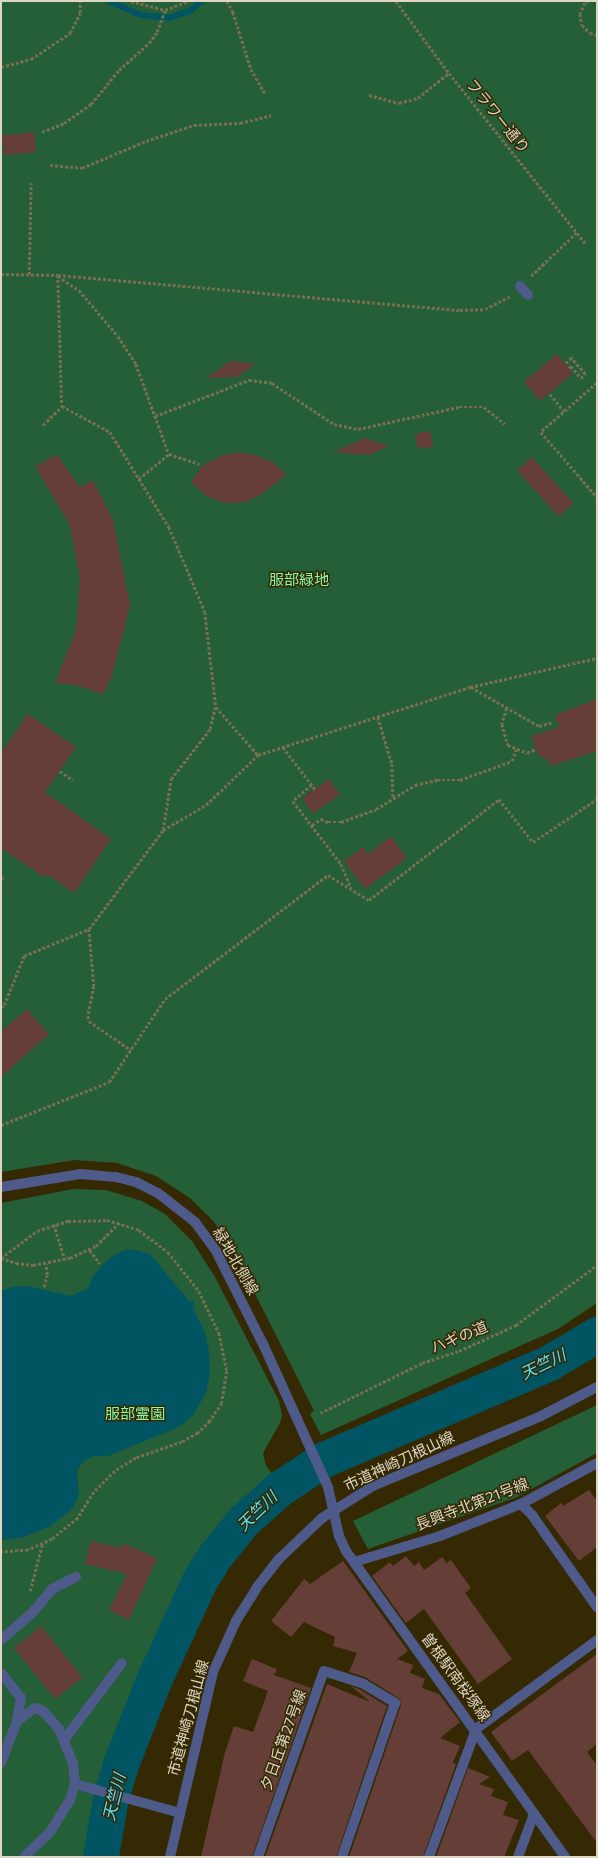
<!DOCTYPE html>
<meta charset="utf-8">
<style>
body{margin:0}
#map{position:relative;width:598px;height:1858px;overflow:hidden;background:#342903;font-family:Commissioner,"Noto Sans JP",sans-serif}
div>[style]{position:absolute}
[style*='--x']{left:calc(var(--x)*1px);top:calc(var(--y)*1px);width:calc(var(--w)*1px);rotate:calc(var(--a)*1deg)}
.green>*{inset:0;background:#245f38}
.water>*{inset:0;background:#015562}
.stream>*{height:6px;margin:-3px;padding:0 3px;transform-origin:3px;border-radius:3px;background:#015562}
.river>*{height:36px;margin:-18px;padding:0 18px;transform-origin:18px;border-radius:18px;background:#015562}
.building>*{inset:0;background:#643e37;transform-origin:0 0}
.path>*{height:2.5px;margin-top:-1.25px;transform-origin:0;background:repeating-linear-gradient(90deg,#786e50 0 3px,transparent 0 5px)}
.minor>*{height:10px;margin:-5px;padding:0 5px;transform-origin:5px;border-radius:5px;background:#4d5a8a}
span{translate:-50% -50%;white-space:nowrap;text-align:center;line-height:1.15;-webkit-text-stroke:3px #342903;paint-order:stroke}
.street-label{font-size:15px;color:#ddd6c3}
.park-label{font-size:15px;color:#8bf9ab}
.water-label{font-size:16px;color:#5be0f9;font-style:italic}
.frame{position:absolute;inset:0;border:2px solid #ddd6c3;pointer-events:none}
</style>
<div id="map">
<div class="green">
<div style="clip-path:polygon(1px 1px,597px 1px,597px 1303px,558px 1329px,321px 1435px,310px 1414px,314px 1411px,235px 1254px,214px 1222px,190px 1198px,156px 1176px,117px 1163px,75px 1160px,1px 1172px)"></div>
<div style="clip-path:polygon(73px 1189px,106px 1190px,142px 1201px,165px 1214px,192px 1241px,215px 1277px,279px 1401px,282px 1415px,280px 1423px,263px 1453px,266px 1466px,276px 1479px,228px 1522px,207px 1550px,185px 1586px,127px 1718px,97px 1802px,88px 1857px,1px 1857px,1px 1203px)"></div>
<div style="clip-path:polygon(597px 1405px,597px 1453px,517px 1497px,368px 1549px,353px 1521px)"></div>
</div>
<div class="water">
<div style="clip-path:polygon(131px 1249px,150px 1254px,189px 1301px,193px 1300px,195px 1304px,192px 1306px,205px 1332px,209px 1351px,210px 1374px,206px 1393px,193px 1415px,179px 1427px,108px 1456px,94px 1456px,84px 1461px,77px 1471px,79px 1496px,71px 1510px,51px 1526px,21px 1538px,1px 1540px,1px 1291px,13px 1287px,27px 1286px,71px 1296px,88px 1288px,93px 1276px,107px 1260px,119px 1252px)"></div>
</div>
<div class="stream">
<div style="--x:109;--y:1;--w:35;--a:24"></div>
<div style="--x:141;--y:15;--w:27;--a:6"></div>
<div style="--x:168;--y:18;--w:23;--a:-18"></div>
<div style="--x:190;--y:11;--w:16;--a:-40"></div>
</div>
<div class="river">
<div style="--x:101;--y:1857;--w:60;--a:-80.4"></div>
<div style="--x:111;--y:1798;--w:34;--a:-73"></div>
<div style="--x:121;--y:1765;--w:90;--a:-68.6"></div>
<div style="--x:154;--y:1681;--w:110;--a:-65.3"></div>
<div style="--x:200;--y:1581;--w:28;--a:-58"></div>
<div style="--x:215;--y:1557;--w:46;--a:-51.1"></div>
<div style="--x:244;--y:1521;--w:48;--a:-41.6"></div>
<div style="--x:280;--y:1489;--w:53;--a:-33.4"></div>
<div style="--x:324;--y:1460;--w:246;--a:-23.2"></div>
<div style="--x:550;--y:1363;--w:55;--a:-30.8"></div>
</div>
<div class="building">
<div style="left:34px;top:132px;width:20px;height:32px;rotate:84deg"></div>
<div style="left:557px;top:354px;width:25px;height:43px;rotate:50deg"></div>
<div style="clip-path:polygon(231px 361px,256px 364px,237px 377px,206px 378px)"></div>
<div style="clip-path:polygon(430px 431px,433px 447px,418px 448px,415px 434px)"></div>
<div style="clip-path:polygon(365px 438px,389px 446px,368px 455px,333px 452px)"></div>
<div style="clip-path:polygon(241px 452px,258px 456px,274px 463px,286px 475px,259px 496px,244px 502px,225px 503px,206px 496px,191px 482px,202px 466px,222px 455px)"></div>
<div style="clip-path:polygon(57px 455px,80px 487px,93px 480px,113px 520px,130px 606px,112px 676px,103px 694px,76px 685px,55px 683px,76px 630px,80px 578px,69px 523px,35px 466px)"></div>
<div style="left:532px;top:457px;width:62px;height:20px;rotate:48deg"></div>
<div style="clip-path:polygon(597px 699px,597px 751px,551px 766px,548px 760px,538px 755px,531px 736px,559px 727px,555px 715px)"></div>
<div style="clip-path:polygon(28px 714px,76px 747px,45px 792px,111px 839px,74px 893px,47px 874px,44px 877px,1px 848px,1px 753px)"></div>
<div style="left:329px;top:779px;width:19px;height:33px;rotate:55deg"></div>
<div style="clip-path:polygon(391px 836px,407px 858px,365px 889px,344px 861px,363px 847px,368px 854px)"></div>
<div style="clip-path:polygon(27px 1009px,49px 1034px,1px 1077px,1px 1032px)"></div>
<div style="clip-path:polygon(589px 1490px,597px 1501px,597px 1547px,579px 1561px,545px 1516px,561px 1503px,563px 1506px)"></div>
<div style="clip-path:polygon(91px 1541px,121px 1548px,122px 1543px,157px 1558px,129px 1620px,109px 1610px,127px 1574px,85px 1564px)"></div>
<div style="clip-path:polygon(406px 1556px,414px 1566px,419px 1562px,424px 1570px,442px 1557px,447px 1563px,451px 1560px,471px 1588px,465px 1593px,512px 1659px,478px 1684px,424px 1609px,406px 1623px,372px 1576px,390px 1562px,393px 1566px)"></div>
<div style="clip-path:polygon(343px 1561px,408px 1651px,397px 1659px,413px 1665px,410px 1673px,425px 1679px,422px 1688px,439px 1694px,460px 1722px,440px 1738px,460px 1746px,453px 1762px,456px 1764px,423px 1857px,349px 1857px,401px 1705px,400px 1699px,365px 1677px,349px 1672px,357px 1653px,333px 1646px,335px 1637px,304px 1622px,291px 1637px,271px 1621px,304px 1579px,310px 1584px)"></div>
<div style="left:41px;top:1626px;width:66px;height:35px;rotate:51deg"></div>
<div style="clip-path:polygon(597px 1654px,597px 1744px,587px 1752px,597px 1765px,597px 1843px,528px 1750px,512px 1761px,491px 1732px)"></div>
<div style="clip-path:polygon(252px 1659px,277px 1669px,274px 1675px,311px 1688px,252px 1857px,201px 1857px,225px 1752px,234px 1726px,253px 1732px,268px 1691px,243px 1681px)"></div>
<div style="clip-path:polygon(327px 1684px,370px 1702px,351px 1686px,359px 1689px,387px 1706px,336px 1857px,265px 1857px)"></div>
<div style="clip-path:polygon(468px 1768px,490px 1777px,479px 1784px,494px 1789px,491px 1796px,508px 1802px,503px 1815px,519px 1820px,504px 1857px,436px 1857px)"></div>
</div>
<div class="path">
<div style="--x:131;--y:1;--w:35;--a:15"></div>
<div style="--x:165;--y:10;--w:26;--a:-21"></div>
<div style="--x:227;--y:1;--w:13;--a:61"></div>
<div style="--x:233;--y:12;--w:60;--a:72.5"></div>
<div style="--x:251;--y:69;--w:28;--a:60"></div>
<div style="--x:396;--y:1;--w:89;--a:53.6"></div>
<div style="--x:449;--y:73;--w:218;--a:51.3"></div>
<div style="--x:589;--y:1;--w:4;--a:153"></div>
<div style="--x:585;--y:3;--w:12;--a:114"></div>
<div style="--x:580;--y:14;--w:11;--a:80"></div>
<div style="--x:582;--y:25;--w:11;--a:45"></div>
<div style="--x:590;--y:33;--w:7;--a:16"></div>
<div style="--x:1;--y:67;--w:31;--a:-15"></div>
<div style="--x:31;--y:59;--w:47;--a:-33.7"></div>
<div style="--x:70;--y:33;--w:22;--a:-63"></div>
<div style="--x:80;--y:13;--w:12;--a:-90"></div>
<div style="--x:369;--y:95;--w:31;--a:15"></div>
<div style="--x:399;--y:103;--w:20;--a:-15"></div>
<div style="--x:418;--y:98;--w:40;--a:-39"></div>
<div style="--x:42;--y:132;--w:24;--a:-22"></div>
<div style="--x:64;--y:123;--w:33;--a:-35"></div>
<div style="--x:91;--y:104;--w:44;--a:-50.5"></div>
<div style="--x:119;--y:70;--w:40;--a:-42"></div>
<div style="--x:149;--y:43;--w:14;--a:-54"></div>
<div style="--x:157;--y:32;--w:23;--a:-70"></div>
<div style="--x:50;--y:165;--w:32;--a:5"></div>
<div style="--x:82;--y:168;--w:69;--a:-22.9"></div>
<div style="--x:146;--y:141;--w:51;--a:-18.4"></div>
<div style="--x:194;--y:125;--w:46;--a:-2.5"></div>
<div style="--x:240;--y:123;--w:32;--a:-14"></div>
<div style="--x:1;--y:274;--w:57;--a:1"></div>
<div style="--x:58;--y:275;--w:404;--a:5"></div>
<div style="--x:460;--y:310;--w:25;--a:-2"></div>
<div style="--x:485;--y:309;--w:28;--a:-27"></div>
<div style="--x:29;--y:275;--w:92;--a:-88.8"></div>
<div style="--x:58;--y:275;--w:131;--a:88.3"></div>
<div style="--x:62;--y:406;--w:55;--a:28.4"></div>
<div style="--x:110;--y:432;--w:112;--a:58.2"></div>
<div style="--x:169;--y:527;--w:92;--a:67"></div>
<div style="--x:205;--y:612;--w:96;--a:83.4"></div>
<div style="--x:216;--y:707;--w:64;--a:48.8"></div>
<div style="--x:58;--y:276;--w:25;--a:34"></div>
<div style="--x:79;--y:290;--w:60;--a:49.7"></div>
<div style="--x:118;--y:336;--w:33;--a:57"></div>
<div style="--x:136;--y:364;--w:96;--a:69.9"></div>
<div style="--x:531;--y:276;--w:64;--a:-43.7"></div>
<div style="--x:566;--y:363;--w:10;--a:-45"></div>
<div style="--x:569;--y:368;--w:3;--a:-45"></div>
<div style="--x:571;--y:366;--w:16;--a:50"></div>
<div style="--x:581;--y:378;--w:6;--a:-45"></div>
<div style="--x:585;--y:374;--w:21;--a:-131"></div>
<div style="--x:597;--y:383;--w:74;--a:138.8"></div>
<div style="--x:541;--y:432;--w:86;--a:49.3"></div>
<div style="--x:550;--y:394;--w:22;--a:51"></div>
<div style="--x:155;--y:416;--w:101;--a:-21"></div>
<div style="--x:249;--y:380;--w:23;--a:7"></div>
<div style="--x:272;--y:383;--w:74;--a:33.5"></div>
<div style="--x:334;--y:424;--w:25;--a:12"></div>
<div style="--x:358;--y:429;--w:103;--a:-12.3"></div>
<div style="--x:459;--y:407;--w:25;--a:0"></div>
<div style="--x:484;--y:407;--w:27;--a:39"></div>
<div style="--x:43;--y:425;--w:27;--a:-45"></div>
<div style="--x:139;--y:479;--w:39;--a:-40"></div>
<div style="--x:169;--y:454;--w:32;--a:18"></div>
<div style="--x:471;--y:687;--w:78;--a:29.8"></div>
<div style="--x:539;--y:726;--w:15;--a:-16"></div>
<div style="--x:507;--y:708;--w:17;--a:107"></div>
<div style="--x:502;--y:724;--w:22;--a:74"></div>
<div style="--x:508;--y:745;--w:21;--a:23"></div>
<div style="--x:527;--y:753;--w:10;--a:-24"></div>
<div style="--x:378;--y:717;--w:49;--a:73.4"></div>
<div style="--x:392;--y:764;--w:34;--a:88"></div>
<div style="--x:283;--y:747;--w:53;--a:52.7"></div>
<div style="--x:60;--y:771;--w:16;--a:35"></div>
<div style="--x:312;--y:785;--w:25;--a:140"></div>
<div style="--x:293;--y:801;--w:79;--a:52.7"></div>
<div style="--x:341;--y:864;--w:26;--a:67"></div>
<div style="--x:312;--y:825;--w:11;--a:-34"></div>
<div style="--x:321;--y:819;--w:8;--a:23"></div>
<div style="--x:328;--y:822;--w:13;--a:0"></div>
<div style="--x:341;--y:822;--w:37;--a:-20"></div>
<div style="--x:376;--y:809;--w:46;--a:-31.6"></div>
<div style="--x:415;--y:785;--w:23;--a:-13"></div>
<div style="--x:437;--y:780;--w:23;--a:0"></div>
<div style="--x:460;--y:780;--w:55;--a:-20.1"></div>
<div style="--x:512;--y:761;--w:12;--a:-70"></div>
<div style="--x:163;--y:830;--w:52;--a:-81.1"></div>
<div style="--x:171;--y:779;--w:63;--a:-52"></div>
<div style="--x:210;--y:729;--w:22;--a:-77"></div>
<div style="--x:1;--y:877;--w:5;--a:37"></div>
<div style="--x:89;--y:929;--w:57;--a:85"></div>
<div style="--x:94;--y:986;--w:31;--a:101"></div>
<div style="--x:88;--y:1016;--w:5;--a:79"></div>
<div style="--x:89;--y:1021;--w:51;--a:34.6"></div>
<div style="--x:1;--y:1007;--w:4;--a:-34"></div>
<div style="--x:4;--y:1005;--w:53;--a:-67.8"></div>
<div style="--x:24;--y:956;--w:70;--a:-22.6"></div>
<div style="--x:89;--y:929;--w:124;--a:-53.2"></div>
<div style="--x:163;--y:830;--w:50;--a:-30.2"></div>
<div style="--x:206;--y:805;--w:72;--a:-43.9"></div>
<div style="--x:258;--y:755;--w:223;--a:-17.8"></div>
<div style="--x:470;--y:687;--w:130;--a:-12.9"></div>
<div style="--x:1;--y:1125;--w:116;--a:-21.7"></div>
<div style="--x:109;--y:1082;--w:100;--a:-56"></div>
<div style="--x:165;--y:999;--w:205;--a:-37.3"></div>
<div style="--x:328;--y:875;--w:48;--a:31.4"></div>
<div style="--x:369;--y:900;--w:165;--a:-37.8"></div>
<div style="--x:499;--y:799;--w:55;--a:51.7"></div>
<div style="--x:533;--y:842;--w:77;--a:-33.9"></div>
<div style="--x:54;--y:1224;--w:38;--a:73"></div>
<div style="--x:90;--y:1250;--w:17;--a:54"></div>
<div style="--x:1;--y:1258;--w:45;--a:-36.9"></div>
<div style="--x:37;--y:1231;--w:33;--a:-18"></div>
<div style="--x:68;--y:1221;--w:39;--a:-1"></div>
<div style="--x:107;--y:1220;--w:34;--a:17"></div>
<div style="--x:139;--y:1230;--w:36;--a:37"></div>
<div style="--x:168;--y:1252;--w:50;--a:51.5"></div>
<div style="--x:199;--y:1291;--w:47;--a:64.5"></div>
<div style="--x:219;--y:1333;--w:39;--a:78"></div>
<div style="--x:227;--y:1371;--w:32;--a:99"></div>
<div style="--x:222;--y:1403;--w:22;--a:124"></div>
<div style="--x:210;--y:1421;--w:17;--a:135"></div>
<div style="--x:198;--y:1433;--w:18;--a:151"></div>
<div style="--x:182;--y:1442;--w:49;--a:160.8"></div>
<div style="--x:136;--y:1458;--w:25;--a:148"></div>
<div style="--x:115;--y:1471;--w:30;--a:135"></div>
<div style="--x:94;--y:1492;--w:31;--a:122"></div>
<div style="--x:78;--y:1518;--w:33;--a:141"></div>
<div style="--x:52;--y:1539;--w:26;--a:155"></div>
<div style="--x:28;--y:1550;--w:27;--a:176"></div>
<div style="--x:1;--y:1258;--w:16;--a:18"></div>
<div style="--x:16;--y:1263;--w:17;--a:7"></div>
<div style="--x:33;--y:1265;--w:38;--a:-11"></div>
<div style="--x:70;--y:1258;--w:29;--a:-25"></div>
<div style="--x:96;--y:1246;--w:33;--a:-45"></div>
<div style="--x:44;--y:1287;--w:12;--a:-76"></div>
<div style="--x:47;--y:1275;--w:11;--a:-95"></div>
<div style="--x:320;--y:1413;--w:114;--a:-26.1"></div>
<div style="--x:422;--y:1363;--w:39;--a:-18"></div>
<div style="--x:459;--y:1351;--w:63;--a:-24.5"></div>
<div style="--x:516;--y:1325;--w:101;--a:-36.5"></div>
<div style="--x:30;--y:1591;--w:48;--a:-75.4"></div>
</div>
<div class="minor">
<div style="--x:520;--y:286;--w:12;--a:48"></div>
<div style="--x:1;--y:1187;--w:80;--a:-9.3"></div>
<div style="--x:80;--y:1174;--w:36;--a:5"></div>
<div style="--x:116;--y:1177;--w:21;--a:14"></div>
<div style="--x:136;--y:1182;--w:25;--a:27"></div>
<div style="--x:158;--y:1193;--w:47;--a:38.1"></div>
<div style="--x:195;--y:1222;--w:36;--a:54"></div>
<div style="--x:216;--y:1251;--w:106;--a:63.2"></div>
<div style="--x:264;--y:1346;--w:155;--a:65.6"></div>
<div style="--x:328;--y:1487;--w:50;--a:77.3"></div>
<div style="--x:339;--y:1536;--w:17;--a:65"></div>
<div style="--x:346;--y:1551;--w:376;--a:54.4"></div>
<div style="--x:521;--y:1504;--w:16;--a:45"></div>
<div style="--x:532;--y:1515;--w:113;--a:54.8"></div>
<div style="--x:354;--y:1562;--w:90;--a:-16.8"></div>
<div style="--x:440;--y:1536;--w:87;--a:-21.6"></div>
<div style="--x:521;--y:1504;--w:86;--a:-28.3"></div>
<div style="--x:1;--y:1640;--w:43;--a:-41.2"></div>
<div style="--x:33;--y:1612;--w:30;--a:-50"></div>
<div style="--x:52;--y:1589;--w:27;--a:-27"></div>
<div style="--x:1;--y:1673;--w:32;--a:51"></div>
<div style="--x:21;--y:1698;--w:23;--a:100"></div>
<div style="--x:64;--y:1740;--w:96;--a:-53"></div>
<div style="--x:1;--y:1763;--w:45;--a:-69.1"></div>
<div style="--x:17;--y:1721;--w:22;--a:-36"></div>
<div style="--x:35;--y:1708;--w:9;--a:21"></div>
<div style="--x:43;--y:1711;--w:24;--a:48"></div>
<div style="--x:59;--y:1729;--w:38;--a:68"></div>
<div style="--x:73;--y:1764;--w:20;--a:84"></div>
<div style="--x:75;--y:1784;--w:17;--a:107"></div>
<div style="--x:70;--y:1800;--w:36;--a:122"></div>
<div style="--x:51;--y:1831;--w:37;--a:136"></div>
<div style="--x:75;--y:1784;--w:109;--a:15.4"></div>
<div style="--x:170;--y:1857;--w:190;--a:-76.9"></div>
<div style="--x:213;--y:1672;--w:56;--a:-65.7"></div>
<div style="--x:236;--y:1621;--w:40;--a:-58"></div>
<div style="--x:257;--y:1587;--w:36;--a:-52"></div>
<div style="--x:279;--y:1559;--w:59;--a:-43.6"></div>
<div style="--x:322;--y:1518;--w:60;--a:-32.1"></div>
<div style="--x:373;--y:1486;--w:182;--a:-22.6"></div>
<div style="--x:541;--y:1416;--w:63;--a:-27.4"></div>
<div style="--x:258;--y:1857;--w:197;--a:-70.5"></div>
<div style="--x:324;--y:1671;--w:40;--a:18"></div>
<div style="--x:362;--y:1683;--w:39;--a:31"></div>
<div style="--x:395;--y:1703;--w:163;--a:109"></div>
<div style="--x:429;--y:1857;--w:136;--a:-69.8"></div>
<div style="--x:476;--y:1729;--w:150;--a:-36.3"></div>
<div style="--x:518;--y:1857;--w:46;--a:-69.6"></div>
</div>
<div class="street-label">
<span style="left:498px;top:116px;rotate:51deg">フラワー通り</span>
<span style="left:236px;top:1261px;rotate:60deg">緑地北側線</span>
<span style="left:459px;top:1337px;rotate:-22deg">ハギの道</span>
<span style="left:399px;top:1461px;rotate:-25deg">市道神崎刀根山線</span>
<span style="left:472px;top:1504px;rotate:-21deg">長興寺北第21号線</span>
<span style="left:456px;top:1677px;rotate:54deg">曽根駅南桜塚線</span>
<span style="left:188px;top:1718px;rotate:-75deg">市道神崎刀根山線</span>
<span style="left:283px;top:1740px;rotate:-70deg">夕日丘第27号線</span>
</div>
<div class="park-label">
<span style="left:299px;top:580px">服部緑地</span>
<span style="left:135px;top:1414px">服部霊園</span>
</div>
<div class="water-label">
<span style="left:543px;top:1364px;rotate:-26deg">天竺川</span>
<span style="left:257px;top:1511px;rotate:-44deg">天竺川</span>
<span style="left:114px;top:1797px;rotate:-76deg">天竺川</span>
</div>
<div class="frame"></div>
</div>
